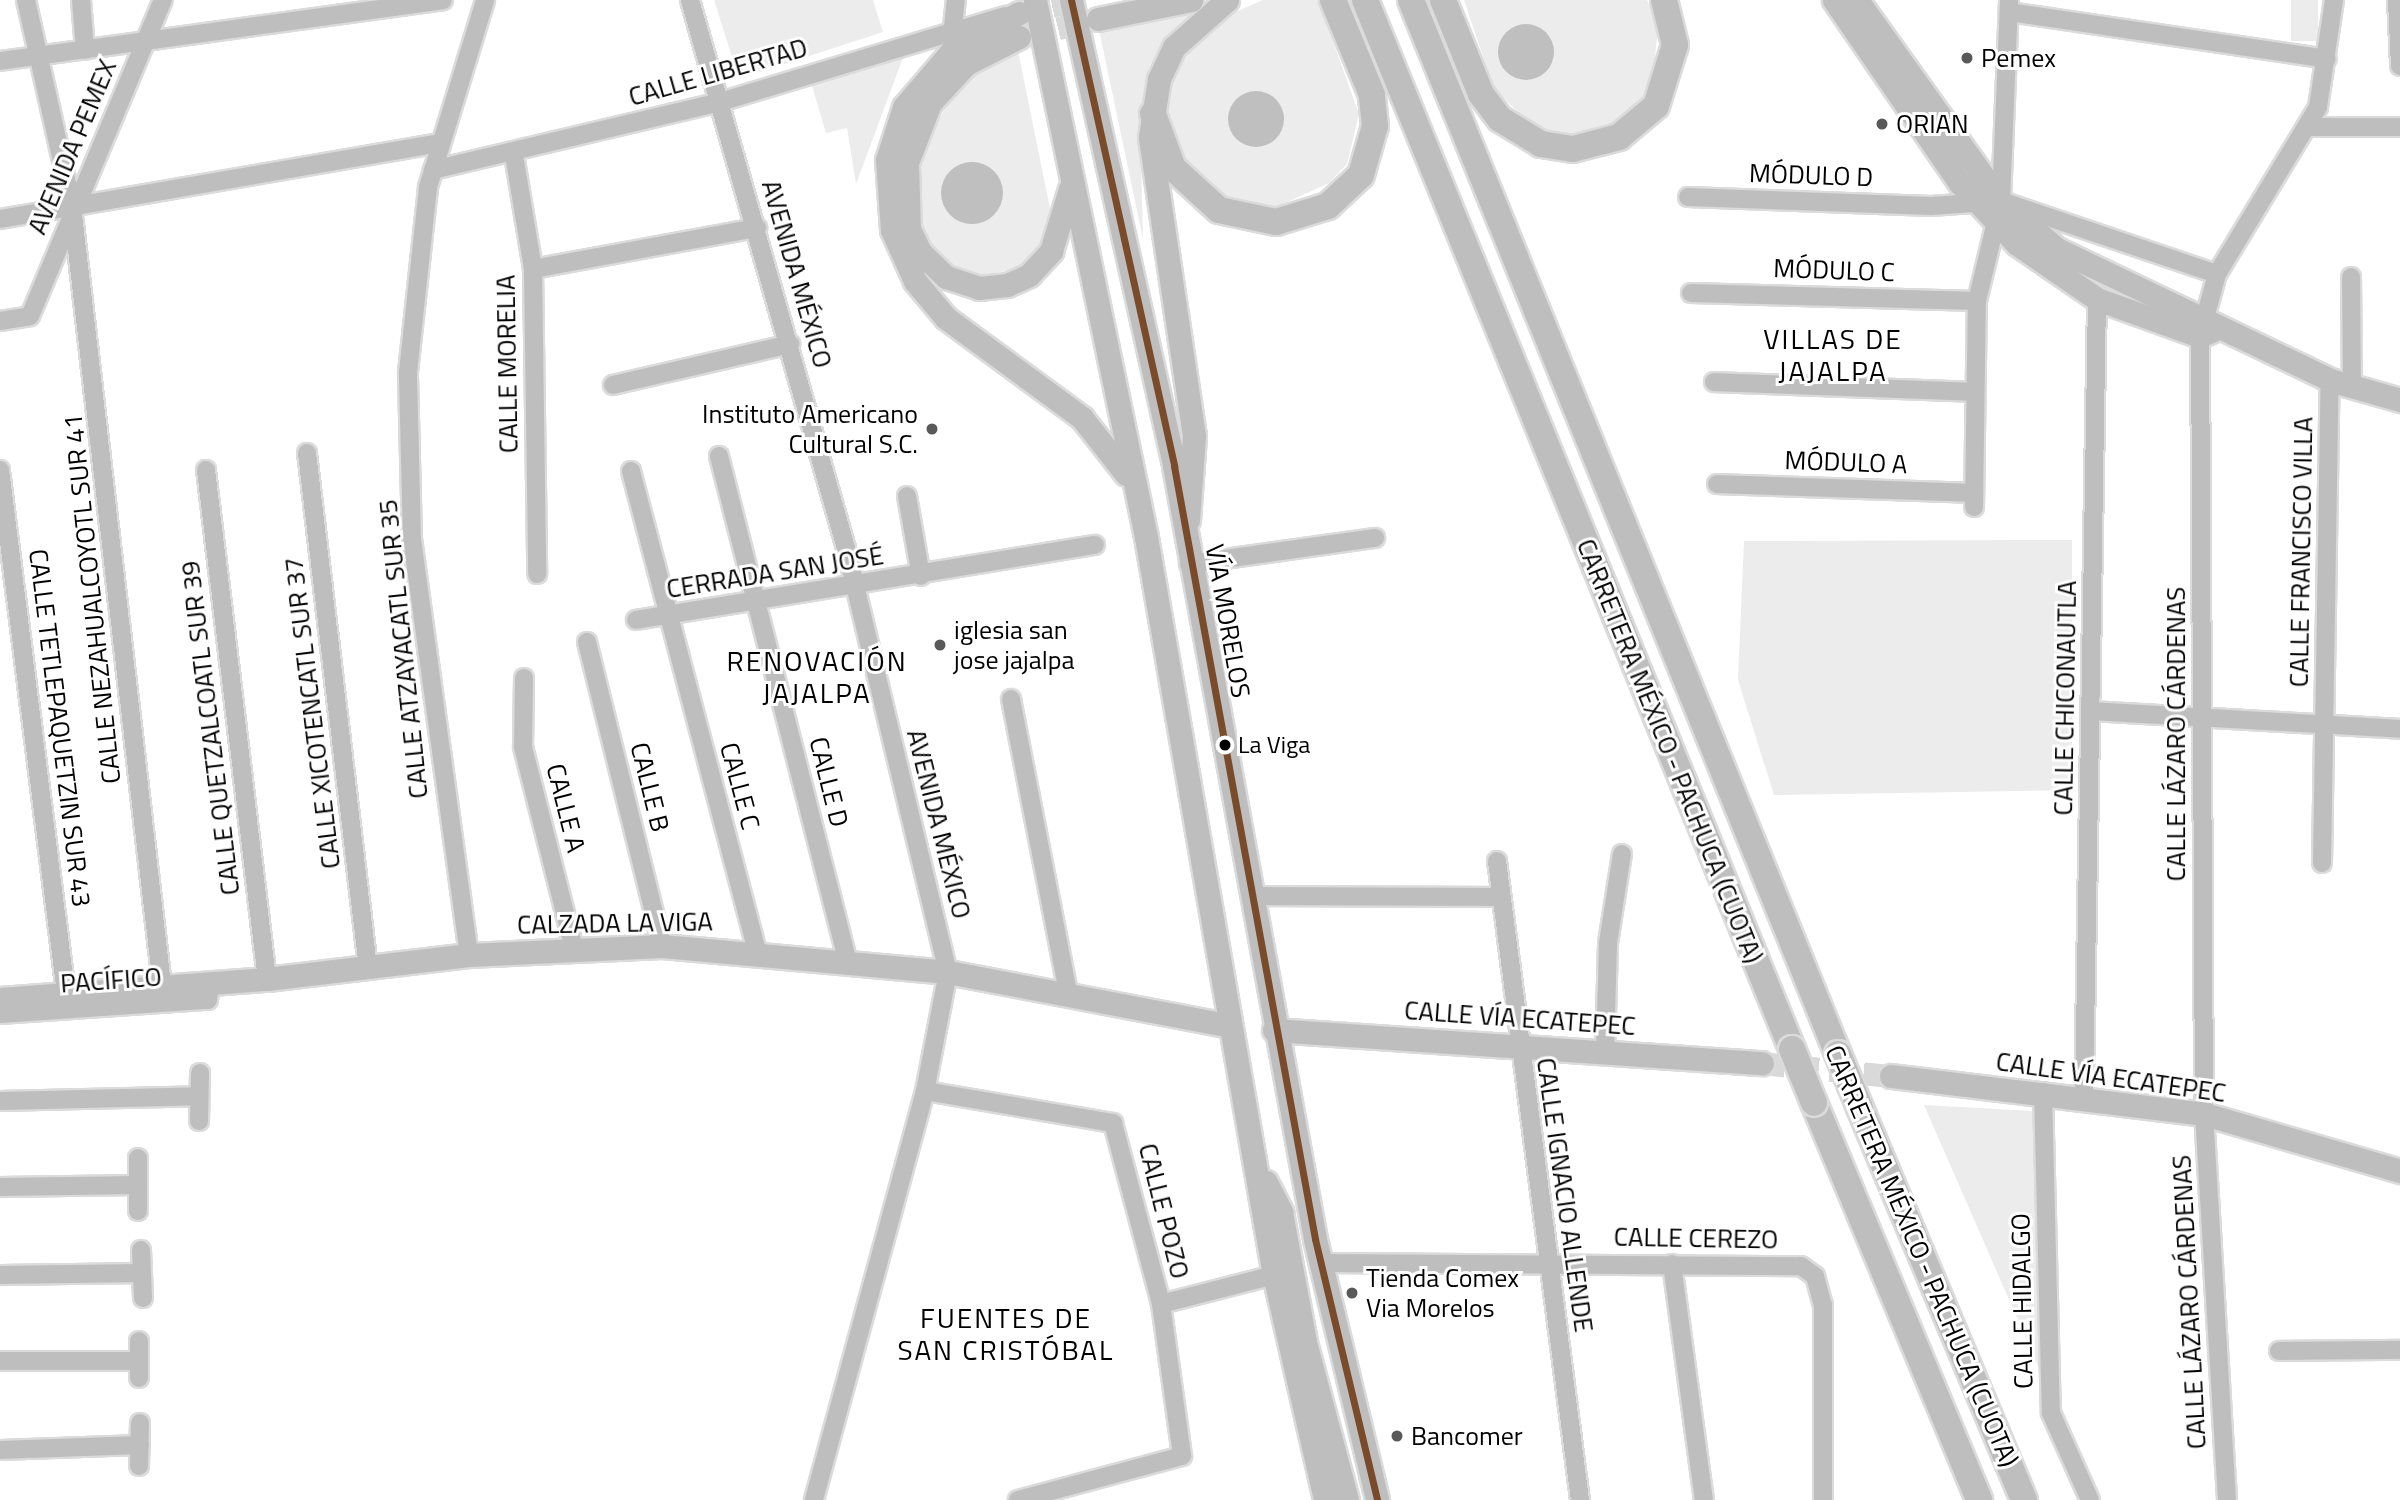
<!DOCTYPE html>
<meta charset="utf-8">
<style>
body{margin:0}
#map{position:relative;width:2400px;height:1500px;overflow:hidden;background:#fff;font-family:"Titillium Web",sans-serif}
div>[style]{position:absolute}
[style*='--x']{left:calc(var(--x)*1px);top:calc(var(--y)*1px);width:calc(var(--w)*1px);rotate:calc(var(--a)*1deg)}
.green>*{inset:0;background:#ececec;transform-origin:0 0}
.water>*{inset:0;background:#bfbfbf}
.round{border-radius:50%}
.major-tunnel>*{height:23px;margin-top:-11.5px;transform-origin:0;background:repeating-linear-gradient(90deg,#d9d9d9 0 23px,transparent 0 34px)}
.roads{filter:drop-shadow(2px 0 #dbdbdb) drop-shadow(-2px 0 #dbdbdb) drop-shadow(0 2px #dbdbdb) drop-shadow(0 -2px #dbdbdb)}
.minor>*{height:18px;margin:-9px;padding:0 9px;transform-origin:9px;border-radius:9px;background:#bebebe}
.major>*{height:23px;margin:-11.5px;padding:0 11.5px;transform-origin:11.5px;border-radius:11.5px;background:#bebebe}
.highway>*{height:26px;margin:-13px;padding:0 13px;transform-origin:13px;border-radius:13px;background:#bebebe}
.bridges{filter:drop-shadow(2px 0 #dbdbdb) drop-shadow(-2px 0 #dbdbdb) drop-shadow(0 2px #dbdbdb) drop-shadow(0 -2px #dbdbdb)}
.highway-bridge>*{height:26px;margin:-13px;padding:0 13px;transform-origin:13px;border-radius:13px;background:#bebebe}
.bus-1>*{height:7px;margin:-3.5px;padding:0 3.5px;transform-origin:3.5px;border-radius:3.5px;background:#7a4b2a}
.dots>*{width:19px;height:19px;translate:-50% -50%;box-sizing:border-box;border:4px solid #fff;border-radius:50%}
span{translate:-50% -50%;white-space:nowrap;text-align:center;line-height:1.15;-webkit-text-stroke:6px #fff;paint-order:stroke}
.bus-label{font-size:24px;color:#000}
.left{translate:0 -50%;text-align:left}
.poi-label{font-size:26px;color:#000}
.right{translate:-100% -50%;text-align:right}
.street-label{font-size:26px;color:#000}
.neighbourhood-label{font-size:28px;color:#000;letter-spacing:2px}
</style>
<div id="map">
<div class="green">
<div style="clip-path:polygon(714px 0,873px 0,883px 32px,739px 79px)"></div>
<div style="clip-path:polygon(1263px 0,1318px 0,1359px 114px,1347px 164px,1329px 183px,1274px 208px,1218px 195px,1174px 152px,1161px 101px,1194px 40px,1217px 20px)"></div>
<div style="clip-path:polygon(1464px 0,1647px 0,1658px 27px,1652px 87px,1613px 127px,1560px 135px,1530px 124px,1494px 89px)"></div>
<div style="left:2291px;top:0;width:27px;height:41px"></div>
<div style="clip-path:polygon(1197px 7px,1150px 65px,1140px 115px,1143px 239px,1099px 30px)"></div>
<div style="clip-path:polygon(1018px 51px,1054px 228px,1030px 263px,979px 279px,956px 273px,922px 237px,916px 216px,924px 144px,960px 84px)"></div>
<div style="clip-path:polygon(904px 55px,856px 184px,847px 128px,826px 133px,812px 86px)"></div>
<div style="clip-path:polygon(2072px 540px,2072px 790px,1774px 795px,1738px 680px,1744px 541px)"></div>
<div style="clip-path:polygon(1924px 1105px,2035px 1111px,2039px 1368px)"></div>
</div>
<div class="water">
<div class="round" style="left:1498px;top:24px;width:56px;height:56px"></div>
<div class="round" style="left:1228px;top:91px;width:56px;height:56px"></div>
<div class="round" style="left:941px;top:162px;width:62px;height:62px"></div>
</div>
<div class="major-tunnel">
<div style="--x:1019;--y:13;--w:62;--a:-12"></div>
<div style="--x:1025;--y:36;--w:71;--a:-13.1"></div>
<div style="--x:1762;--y:1063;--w:130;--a:5.8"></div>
</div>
<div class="roads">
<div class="minor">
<div style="--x:26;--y:0;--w:211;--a:77.4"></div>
<div style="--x:72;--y:206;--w:784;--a:83.41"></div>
<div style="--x:81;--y:0;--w:50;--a:85.4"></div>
<div style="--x:690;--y:0;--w:574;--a:74.12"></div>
<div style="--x:847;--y:552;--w:432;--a:76.5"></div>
<div style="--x:948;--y:972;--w:121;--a:100.9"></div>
<div style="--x:925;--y:1091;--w:424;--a:105.2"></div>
<div style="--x:2397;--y:0;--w:66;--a:87.4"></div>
<div style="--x:2009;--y:12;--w:321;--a:8.4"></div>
<div style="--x:953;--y:27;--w:27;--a:-84"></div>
<div style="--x:0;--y:61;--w:447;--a:-7.8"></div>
<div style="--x:2306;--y:127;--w:94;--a:0"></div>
<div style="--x:514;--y:155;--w:116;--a:80.5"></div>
<div style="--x:533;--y:269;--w:305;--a:89.2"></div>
<div style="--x:433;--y:170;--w:295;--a:-13.3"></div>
<div style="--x:720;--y:102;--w:298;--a:-16.8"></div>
<div style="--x:1688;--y:197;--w:243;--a:2.1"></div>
<div style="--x:1931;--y:206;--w:70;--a:-4.1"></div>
<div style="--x:2001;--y:201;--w:228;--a:18.7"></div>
<div style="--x:0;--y:219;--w:447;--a:-9.8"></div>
<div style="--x:533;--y:269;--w:228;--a:-10.4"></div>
<div style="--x:2351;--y:277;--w:109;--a:89.5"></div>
<div style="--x:1691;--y:293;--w:286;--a:1.6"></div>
<div style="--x:0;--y:321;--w:30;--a:-9"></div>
<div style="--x:30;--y:316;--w:343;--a:-67.2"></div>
<div style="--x:1714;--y:382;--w:261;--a:2.2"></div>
<div style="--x:613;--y:385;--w:182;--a:-13"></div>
<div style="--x:307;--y:453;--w:519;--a:83.24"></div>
<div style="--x:719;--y:456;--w:519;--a:75.72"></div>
<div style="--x:0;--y:470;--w:527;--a:82.81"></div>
<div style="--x:206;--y:470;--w:513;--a:83.17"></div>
<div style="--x:631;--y:471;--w:496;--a:75.3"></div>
<div style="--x:1717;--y:484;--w:257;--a:2"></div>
<div style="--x:907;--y:496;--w:81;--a:80.1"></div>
<div style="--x:1974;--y:507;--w:206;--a:-89.2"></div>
<div style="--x:1977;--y:301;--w:103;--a:-76.5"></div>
<div style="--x:2001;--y:201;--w:201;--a:-87.7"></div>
<div style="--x:1189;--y:564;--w:188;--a:-8"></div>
<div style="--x:636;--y:620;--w:465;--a:-9.3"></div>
<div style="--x:587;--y:642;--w:313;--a:76.1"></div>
<div style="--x:524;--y:678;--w:69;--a:90.8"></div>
<div style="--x:523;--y:747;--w:208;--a:75.8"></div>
<div style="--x:1011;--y:699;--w:298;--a:79"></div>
<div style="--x:2091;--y:711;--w:310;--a:3.3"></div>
<div style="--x:1497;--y:861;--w:644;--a:82.6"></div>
<div style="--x:2322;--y:863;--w:483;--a:-89.1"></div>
<div style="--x:1251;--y:896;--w:249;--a:0.2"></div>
<div style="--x:469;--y:955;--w:419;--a:-97.8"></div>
<div style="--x:412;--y:540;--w:168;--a:-91.4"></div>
<div style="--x:408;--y:372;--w:186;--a:-83.8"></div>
<div style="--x:428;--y:187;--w:195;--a:-73"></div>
<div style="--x:0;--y:1014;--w:208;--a:-3.9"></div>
<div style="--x:208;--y:1000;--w:17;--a:-83"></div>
<div style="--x:1605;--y:1051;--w:108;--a:-88.4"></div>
<div style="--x:1608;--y:943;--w:90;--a:-81.1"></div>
<div style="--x:925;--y:1091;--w:191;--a:9.7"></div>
<div style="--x:1113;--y:1123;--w:187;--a:75.1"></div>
<div style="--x:1161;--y:1304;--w:153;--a:82.1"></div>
<div style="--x:1182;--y:1456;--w:170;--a:165"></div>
<div style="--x:2043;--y:1092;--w:321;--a:88.6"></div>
<div style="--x:2051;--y:1413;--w:95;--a:65.9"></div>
<div style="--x:2084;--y:1098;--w:799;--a:-89.07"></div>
<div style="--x:0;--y:1101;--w:199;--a:-1.4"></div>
<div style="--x:199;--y:1121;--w:48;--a:-88.8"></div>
<div style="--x:138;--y:1158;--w:53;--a:90"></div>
<div style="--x:0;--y:1187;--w:138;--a:-0.8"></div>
<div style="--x:141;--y:1250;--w:48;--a:87.6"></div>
<div style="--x:1321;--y:1263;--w:480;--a:0.4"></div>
<div style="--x:1801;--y:1266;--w:17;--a:36"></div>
<div style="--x:1815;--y:1276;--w:30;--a:75"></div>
<div style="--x:1823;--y:1305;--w:195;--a:90"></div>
<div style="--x:1672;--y:1264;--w:238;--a:82.3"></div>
<div style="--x:0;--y:1275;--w:142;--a:-0.8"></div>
<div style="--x:1161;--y:1304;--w:117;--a:-14.4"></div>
<div style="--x:139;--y:1341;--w:37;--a:90"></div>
<div style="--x:2279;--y:1351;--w:121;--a:-0.5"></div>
<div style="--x:0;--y:1361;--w:139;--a:0"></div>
<div style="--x:0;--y:1450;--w:140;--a:-2"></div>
<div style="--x:139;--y:1466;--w:43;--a:-88.7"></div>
<div style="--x:2227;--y:1500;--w:387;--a:-93.4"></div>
<div style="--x:2204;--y:1114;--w:778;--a:-90.29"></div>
<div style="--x:2200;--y:336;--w:64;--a:-74.7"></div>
<div style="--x:2217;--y:274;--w:195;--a:-58.8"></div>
<div style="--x:2318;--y:107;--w:108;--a:-81.5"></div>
</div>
<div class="major">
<div style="--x:1035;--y:0;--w:548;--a:78.32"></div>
<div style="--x:1146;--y:537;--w:749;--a:80.16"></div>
<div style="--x:1274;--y:1275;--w:231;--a:77.2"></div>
<div style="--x:1071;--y:0;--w:477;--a:77.5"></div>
<div style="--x:1174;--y:466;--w:786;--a:79.66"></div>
<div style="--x:1315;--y:1239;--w:268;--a:76.6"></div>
<div style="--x:1834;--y:0;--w:222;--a:55.5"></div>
<div style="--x:1960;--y:183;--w:83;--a:46.9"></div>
<div style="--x:2017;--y:244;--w:97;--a:34.5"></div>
<div style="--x:2097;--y:299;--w:109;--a:19.8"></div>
<div style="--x:2200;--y:336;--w:17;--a:-24"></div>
<div style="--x:1857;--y:0;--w:247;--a:54.4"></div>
<div style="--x:2001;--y:201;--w:74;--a:40.6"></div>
<div style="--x:2057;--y:249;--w:303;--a:25.6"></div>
<div style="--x:2330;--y:380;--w:73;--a:15.9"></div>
<div style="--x:1019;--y:13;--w:78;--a:150.2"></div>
<div style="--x:951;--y:52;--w:72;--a:130.5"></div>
<div style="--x:904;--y:107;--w:56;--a:107.8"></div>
<div style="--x:887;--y:160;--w:70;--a:85.9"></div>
<div style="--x:892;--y:230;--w:56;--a:65.7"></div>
<div style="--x:915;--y:281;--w:48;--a:50"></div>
<div style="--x:946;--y:318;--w:169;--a:36.3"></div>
<div style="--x:1082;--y:418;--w:71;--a:51.8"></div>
<div style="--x:1098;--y:19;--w:95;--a:-11.5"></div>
<div style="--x:1019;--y:37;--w:59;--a:153"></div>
<div style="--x:966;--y:64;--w:53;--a:132.7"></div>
<div style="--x:930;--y:103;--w:64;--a:111"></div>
<div style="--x:907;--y:163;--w:66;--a:88.3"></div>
<div style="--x:909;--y:229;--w:25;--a:64"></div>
<div style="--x:920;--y:252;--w:36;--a:44"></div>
<div style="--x:946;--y:277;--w:35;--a:18"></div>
<div style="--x:979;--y:288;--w:28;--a:-6"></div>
<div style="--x:1007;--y:285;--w:24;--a:-24"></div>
<div style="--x:1029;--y:275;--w:33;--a:-47"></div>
<div style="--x:1051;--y:251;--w:65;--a:-73"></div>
<div style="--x:1188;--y:520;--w:84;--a:-85.9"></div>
<div style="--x:1194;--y:436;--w:302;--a:-98.4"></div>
<div style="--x:1150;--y:137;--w:59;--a:-81.2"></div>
<div style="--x:1159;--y:79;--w:35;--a:-65"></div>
<div style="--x:1174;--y:47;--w:71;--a:-41.6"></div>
<div style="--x:0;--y:999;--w:268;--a:-4.3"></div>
<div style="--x:267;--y:979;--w:203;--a:-6.8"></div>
<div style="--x:469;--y:955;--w:193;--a:-2.7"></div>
<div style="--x:662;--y:946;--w:287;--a:5.2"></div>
<div style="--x:948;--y:972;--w:284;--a:10.8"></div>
<div style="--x:1274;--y:1030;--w:489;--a:3.9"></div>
<div style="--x:1891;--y:1076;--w:315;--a:6.9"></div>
<div style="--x:2204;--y:1114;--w:204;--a:16.2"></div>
<div style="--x:1266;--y:1182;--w:34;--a:63"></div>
<div style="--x:1281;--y:1212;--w:132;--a:79.5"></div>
<div style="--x:1305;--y:1342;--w:163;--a:75.1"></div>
</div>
<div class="highway">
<div style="--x:1365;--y:0;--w:1133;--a:67.85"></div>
<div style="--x:1411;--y:0;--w:1137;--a:67.95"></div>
<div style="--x:1443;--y:0;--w:101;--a:68"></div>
<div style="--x:1481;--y:94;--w:31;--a:53"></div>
<div style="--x:1500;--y:119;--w:48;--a:31.4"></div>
<div style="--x:1541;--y:144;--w:32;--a:9"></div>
<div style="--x:1573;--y:149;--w:48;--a:-14.6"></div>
<div style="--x:1619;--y:137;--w:48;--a:-40"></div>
<div style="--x:1656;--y:106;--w:64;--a:-72.7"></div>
<div style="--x:1675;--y:45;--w:46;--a:-103.7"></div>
<div style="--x:1153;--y:114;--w:58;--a:69.7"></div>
<div style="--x:1173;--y:168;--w:62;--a:42.4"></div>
<div style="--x:1219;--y:210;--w:58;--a:11.9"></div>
<div style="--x:1276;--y:222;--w:54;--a:-17.1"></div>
<div style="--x:1328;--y:206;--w:45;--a:-43.2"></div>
<div style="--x:1361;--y:175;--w:51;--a:-74.1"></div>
<div style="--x:1375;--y:126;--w:31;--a:-96"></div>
<div style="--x:1372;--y:95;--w:103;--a:-112.3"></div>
<div style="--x:1814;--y:1103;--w:430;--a:67.4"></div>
<div style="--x:1860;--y:1108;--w:425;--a:67.3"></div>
</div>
</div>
<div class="bridges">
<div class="highway-bridge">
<div style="--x:1792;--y:1049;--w:58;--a:67.8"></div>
<div style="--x:1838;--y:1054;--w:58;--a:67.8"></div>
</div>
</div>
<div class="bus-1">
<div style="--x:1071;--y:0;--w:477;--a:77.5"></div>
<div style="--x:1174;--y:466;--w:786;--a:79.66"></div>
<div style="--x:1315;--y:1239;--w:268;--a:76.6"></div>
</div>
<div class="dots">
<div style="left:1967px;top:58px;background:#595959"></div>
<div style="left:1882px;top:124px;background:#595959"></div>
<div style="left:932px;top:429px;background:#595959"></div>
<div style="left:940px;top:645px;background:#595959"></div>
<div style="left:1225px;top:745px;background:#000"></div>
<div style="left:1352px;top:1293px;background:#595959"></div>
<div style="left:1397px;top:1436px;background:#595959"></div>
</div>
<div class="bus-label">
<span class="left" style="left:1238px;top:745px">La Viga</span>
</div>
<div class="poi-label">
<span class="left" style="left:1981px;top:58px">Pemex</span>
<span class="left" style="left:1896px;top:124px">ORIAN</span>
<span class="right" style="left:918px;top:429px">Instituto Americano<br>Cultural S.C.</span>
<span class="left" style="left:954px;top:645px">iglesia san<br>jose jajalpa</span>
<span class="left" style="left:1366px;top:1293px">Tienda Comex<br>Via Morelos</span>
<span class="left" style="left:1411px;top:1436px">Bancomer</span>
</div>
<div class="street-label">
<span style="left:718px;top:72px;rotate:-16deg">CALLE LIBERTAD</span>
<span style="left:72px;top:147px;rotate:-67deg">AVENIDA PEMEX</span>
<span style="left:1811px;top:175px;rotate:2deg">MÓDULO D</span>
<span style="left:1834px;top:270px;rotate:2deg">MÓDULO C</span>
<span style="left:797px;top:274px;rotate:74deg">AVENIDA MÉXICO</span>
<span style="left:507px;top:364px;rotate:-91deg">CALLE MORELIA</span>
<span style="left:1846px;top:462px;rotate:2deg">MÓDULO A</span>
<span style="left:2301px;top:552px;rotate:-89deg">CALLE FRANCISCO VILLA</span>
<span style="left:775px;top:572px;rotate:-9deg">CERRADA SAN JOSÉ</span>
<span style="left:92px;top:599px;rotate:-96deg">CALLE NEZAHUALCOYOTL SUR 41</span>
<span style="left:1228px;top:621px;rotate:80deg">VÍA MORELOS</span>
<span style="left:403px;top:649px;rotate:-96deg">CALLE ATZAYACATL SUR 35</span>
<span style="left:2065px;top:698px;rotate:-89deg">CALLE CHICONAUTLA</span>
<span style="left:312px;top:713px;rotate:-97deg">CALLE XICOTENCATL SUR 37</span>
<span style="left:60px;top:728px;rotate:83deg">CALLE TETLEPAQUETZIN SUR 43</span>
<span style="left:210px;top:728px;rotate:-97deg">CALLE QUETZALCOATL SUR 39</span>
<span style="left:2176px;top:734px;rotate:-90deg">CALLE LÁZARO CÁRDENAS</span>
<span style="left:1670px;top:751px;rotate:68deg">CARRETERA MÉXICO - PACHUCA (CUOTA)</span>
<span style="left:829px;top:782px;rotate:76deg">CALLE D</span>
<span style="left:740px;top:786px;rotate:75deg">CALLE C</span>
<span style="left:650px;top:787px;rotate:76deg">CALLE B</span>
<span style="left:566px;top:808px;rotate:76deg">CALLE A</span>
<span style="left:939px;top:824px;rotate:76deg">AVENIDA MÉXICO</span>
<span style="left:615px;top:923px;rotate:-1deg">CALZADA LA VIGA</span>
<span style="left:111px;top:980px;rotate:-4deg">PACÍFICO</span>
<span style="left:1520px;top:1018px;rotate:4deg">CALLE VÍA ECATEPEC</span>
<span style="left:2111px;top:1077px;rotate:8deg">CALLE VÍA ECATEPEC</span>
<span style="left:1565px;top:1195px;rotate:82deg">CALLE IGNACIO ALLENDE</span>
<span style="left:1164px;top:1211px;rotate:76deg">CALLE POZO</span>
<span style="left:1696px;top:1238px;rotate:1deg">CALLE CEREZO</span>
<span style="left:1922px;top:1256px;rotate:67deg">CARRETERA MÉXICO - PACHUCA (CUOTA)</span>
<span style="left:2022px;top:1301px;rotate:-91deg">CALLE HIDALGO</span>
<span style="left:2189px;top:1302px;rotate:-93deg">CALLE LÁZARO CÁRDENAS</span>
</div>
<div class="neighbourhood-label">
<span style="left:1833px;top:355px">VILLAS DE<br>JAJALPA</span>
<span style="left:817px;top:677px">RENOVACIÓN<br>JAJALPA</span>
<span style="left:1006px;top:1334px">FUENTES DE<br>SAN CRISTÓBAL</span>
</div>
</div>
